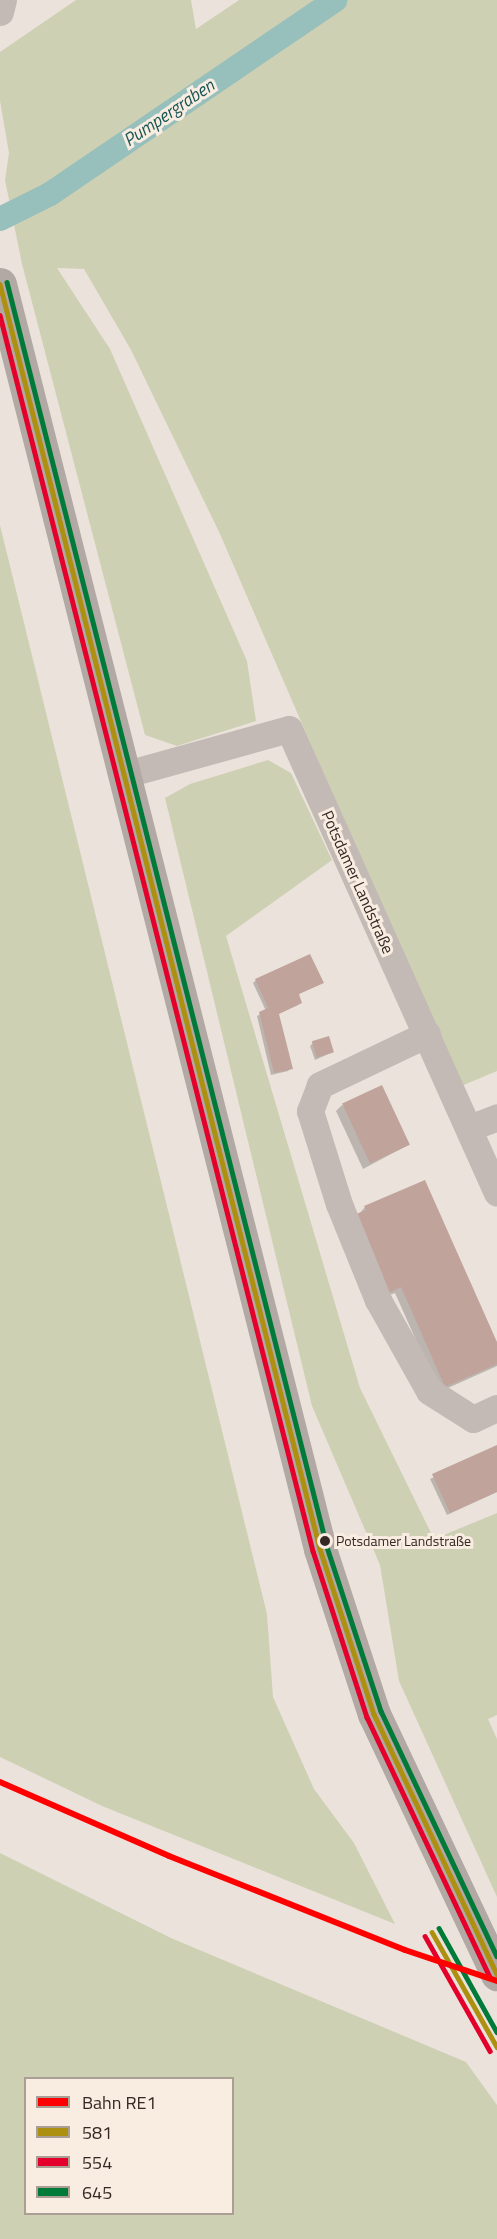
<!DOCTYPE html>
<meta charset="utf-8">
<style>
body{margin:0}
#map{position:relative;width:497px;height:2239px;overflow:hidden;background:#ebe3db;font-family:"Titillium Web",sans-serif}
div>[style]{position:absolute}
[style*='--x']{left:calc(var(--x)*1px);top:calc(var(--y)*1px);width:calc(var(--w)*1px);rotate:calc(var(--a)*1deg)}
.green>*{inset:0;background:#ced0b4}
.shadow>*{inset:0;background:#0003}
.canal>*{height:24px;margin:-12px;padding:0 12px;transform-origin:12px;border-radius:12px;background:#97bfbb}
.building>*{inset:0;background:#c0a49c;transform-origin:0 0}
.minor>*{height:27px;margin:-13.5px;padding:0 13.5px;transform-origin:13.5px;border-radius:13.5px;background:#c3bab5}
.major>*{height:33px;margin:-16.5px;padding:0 16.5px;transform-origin:16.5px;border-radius:16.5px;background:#b2a9a4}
.bus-1>*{height:4.5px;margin:-2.25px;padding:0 2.25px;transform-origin:2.25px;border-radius:2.25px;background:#ad9010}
.bus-2>*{height:4.5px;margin:-2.25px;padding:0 2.25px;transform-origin:2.25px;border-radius:2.25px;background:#e4002b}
.bus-3>*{height:4.5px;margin:-2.25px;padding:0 2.25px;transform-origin:2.25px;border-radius:2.25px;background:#007a38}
.rail-1>*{height:6px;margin:-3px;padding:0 3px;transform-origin:3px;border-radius:3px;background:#f00}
.dots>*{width:16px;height:16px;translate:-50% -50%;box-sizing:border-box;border:3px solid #f9ece1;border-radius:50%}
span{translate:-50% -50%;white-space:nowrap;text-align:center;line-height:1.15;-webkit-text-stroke:6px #f9ece1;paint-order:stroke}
.bus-label{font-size:14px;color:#332824}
.left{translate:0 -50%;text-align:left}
.street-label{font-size:16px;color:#332824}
.water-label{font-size:18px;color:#195655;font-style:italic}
.legend{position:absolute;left:24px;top:2077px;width:210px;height:138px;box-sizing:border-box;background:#f9ece1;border:2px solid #aa9e95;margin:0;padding:8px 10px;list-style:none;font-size:18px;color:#332824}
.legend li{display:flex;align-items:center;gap:12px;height:30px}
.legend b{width:30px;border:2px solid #aa9e95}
</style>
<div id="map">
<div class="green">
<div style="clip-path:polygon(76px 0,191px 0,196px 29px,239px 0,497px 0,497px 1071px,459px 1087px,220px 534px,131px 350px,84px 269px,57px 268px,110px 349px,247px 661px,256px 721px,177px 746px,145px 735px,22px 264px,5px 180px,9px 153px,0 101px,0 52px)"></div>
<div style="clip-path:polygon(0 525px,267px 1614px,273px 1697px,314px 1789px,354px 1843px,395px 1924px,102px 1806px,0 1757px)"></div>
<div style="clip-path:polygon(268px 760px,291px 773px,332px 860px,226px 936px,360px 1388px,434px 1539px,497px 1513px,497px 1715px,488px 1719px,497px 1739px,497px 1897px,399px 1681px,380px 1565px,312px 1406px,165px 798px,190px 784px)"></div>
<div style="clip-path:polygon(evenodd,0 1853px,171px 1938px,466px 2062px,497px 2105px,497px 2239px,0 2239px,0 1853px,26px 2078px,232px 2078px,232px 2214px,26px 2214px,26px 2078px)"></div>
</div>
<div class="shadow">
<div style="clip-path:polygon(256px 980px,322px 983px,297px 995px,298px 1005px,278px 1014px,291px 1068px,288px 1071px,271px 1075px,257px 1016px,266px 1011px,253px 983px)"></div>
<div style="clip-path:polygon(313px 1043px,333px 1052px,315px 1060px,310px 1046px)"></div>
<div style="clip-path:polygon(342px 1105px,408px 1145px,363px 1169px,336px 1111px)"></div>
<div style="clip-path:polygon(365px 1207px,497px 1346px,497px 1366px,439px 1392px,395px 1293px,377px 1300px,359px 1214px)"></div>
<div style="clip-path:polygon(497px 1447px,497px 1492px,447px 1515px,430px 1479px)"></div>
</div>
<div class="canal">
<div style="--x:0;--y:219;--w:56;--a:-26.6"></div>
<div style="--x:50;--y:194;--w:345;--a:-34.2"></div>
</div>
<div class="building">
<div style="clip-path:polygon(310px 954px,324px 983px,299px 994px,302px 1003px,279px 1014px,293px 1069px,274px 1073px,259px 1012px,268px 1008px,255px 979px)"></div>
<div style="left:329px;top:1036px;width:17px;height:18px;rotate:73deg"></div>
<div style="left:382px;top:1085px;width:66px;height:44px;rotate:65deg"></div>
<div style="clip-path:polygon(425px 1180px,497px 1342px,497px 1364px,445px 1387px,401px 1287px,384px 1295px,349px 1217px,366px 1210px,364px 1206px)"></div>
<div style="clip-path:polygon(497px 1445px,497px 1492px,450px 1513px,432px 1474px)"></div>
</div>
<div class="minor">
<div style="--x:0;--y:12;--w:12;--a:-76"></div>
<div style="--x:123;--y:775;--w:172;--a:-15.5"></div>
<div style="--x:289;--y:729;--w:508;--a:65.85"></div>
<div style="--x:427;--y:1034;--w:119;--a:154.5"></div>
<div style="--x:320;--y:1085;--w:28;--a:111"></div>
<div style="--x:310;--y:1111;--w:97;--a:72.7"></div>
<div style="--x:339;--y:1204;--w:104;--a:67.9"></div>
<div style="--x:378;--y:1300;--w:104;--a:60.7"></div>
<div style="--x:429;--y:1391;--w:52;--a:32.5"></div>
<div style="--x:473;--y:1419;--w:26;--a:-25"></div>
<div style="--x:469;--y:1128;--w:30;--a:-21"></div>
</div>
<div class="major">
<div style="--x:0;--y:284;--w:1305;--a:75.8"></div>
<div style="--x:320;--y:1549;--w:174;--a:71.9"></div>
<div style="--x:374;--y:1714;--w:288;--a:64.7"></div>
</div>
<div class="bus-1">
<div style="--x:0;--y:284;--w:1305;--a:75.8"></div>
<div style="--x:320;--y:1549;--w:174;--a:71.9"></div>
<div style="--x:374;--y:1714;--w:288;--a:64.7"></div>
<div style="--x:432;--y:1932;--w:132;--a:60.5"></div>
</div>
<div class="bus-2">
<div style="--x:0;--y:315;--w:1275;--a:75.79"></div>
<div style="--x:313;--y:1551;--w:175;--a:72"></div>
<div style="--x:367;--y:1717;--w:288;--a:64.7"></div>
<div style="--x:425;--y:1936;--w:132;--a:60.5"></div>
</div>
<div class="bus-3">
<div style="--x:7;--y:282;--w:1305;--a:75.8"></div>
<div style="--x:327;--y:1547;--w:173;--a:71.8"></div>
<div style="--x:381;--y:1711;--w:271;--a:64.7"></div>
<div style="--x:439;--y:1928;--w:119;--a:60.9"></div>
</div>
<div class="rail-1">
<div style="--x:0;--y:1782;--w:184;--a:23.6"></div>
<div style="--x:169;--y:1856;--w:254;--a:21.7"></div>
<div style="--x:405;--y:1950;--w:97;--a:18.6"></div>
</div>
<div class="dots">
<div style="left:325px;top:1541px;background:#332824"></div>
</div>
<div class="bus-label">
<span class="left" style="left:336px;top:1541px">Potsdamer Landstraße</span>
</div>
<div class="street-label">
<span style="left:358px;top:882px;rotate:66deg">Potsdamer Landstraße</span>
</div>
<div class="water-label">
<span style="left:169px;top:113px;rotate:-34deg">Pumpergraben</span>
</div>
<ul class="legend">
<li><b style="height:8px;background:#f00"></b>Bahn RE1</li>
<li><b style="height:8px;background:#ad9010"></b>581</li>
<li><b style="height:8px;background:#e4002b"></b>554</li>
<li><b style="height:8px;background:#007a38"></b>645</li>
</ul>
</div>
